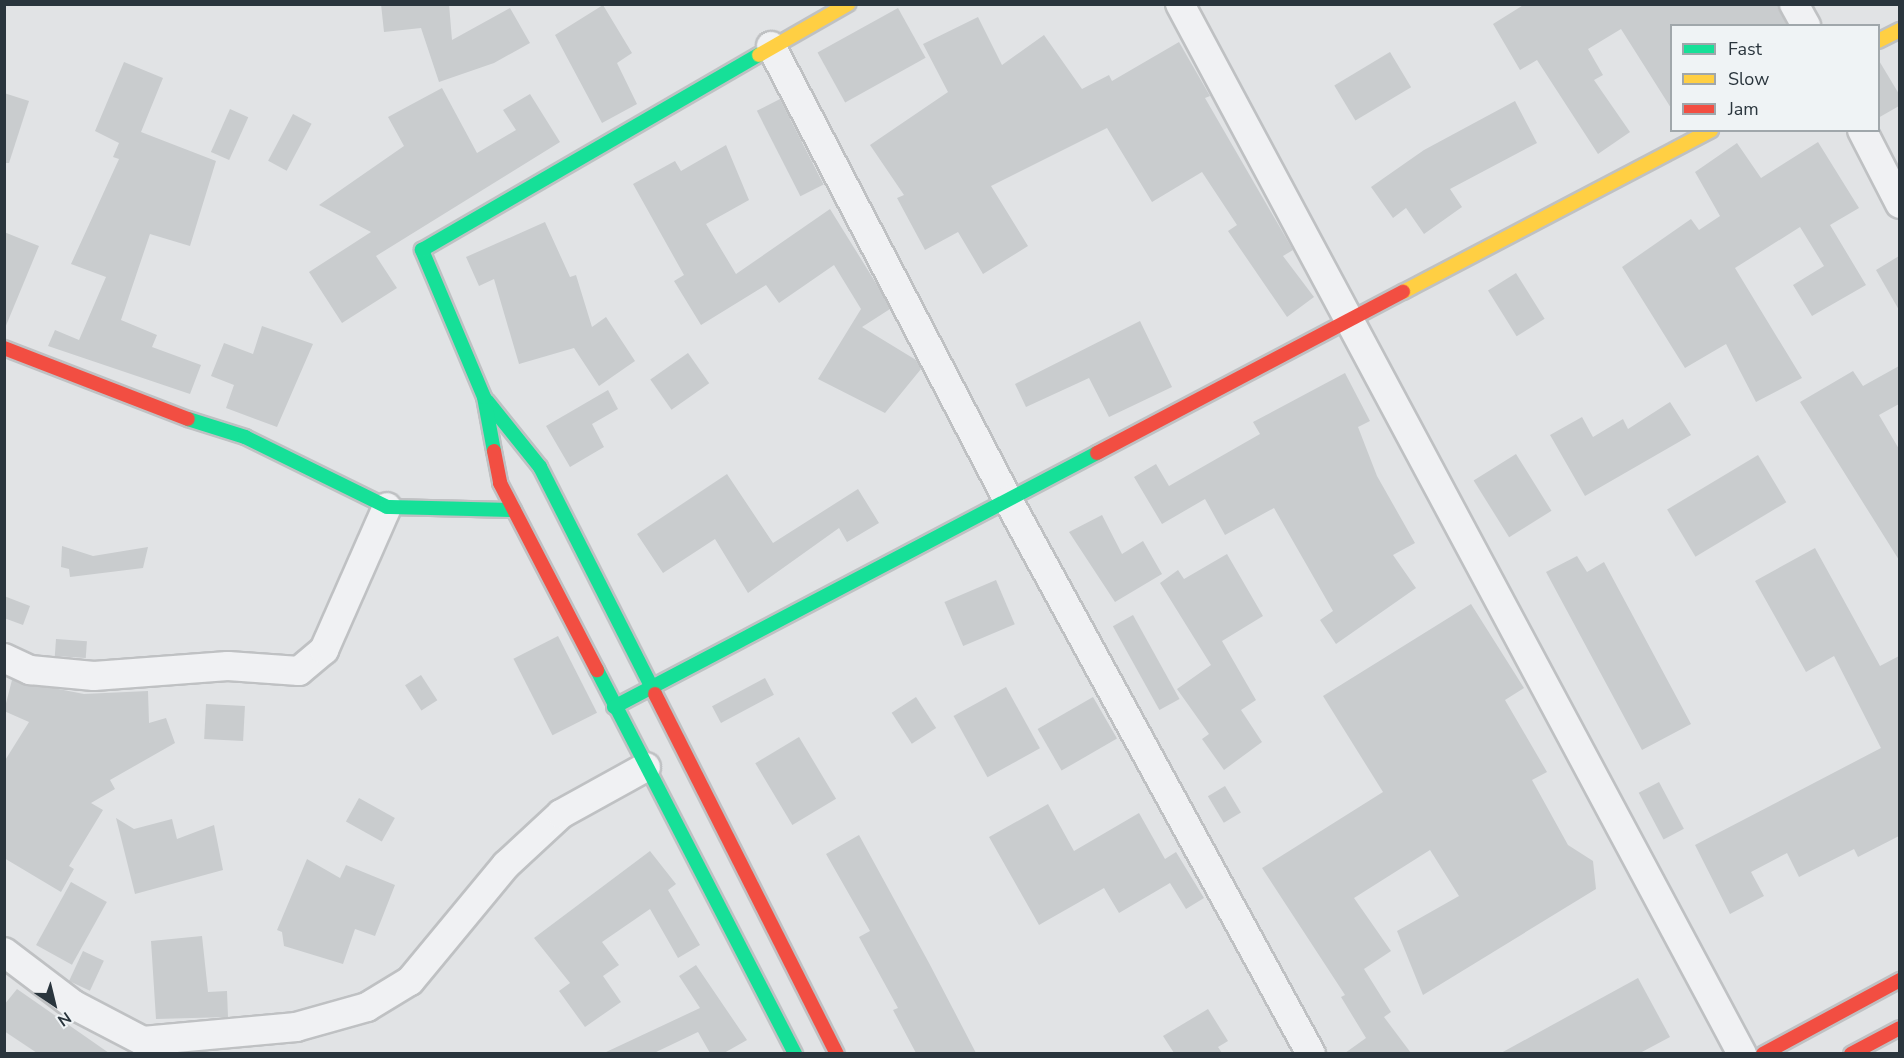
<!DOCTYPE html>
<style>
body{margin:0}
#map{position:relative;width:1904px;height:1058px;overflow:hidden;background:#e1e3e5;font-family:"Nunito Sans",sans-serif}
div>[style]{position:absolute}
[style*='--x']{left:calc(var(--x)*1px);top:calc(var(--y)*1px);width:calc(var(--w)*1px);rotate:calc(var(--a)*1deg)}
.building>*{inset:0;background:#c9ccce;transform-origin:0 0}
.roads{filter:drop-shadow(2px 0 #bfc1c3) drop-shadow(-2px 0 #bfc1c3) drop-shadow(0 2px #bfc1c3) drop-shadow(0 -2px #bfc1c3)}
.street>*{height:28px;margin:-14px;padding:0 14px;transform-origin:14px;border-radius:14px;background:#f0f1f3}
.fast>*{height:14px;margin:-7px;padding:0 7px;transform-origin:7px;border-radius:7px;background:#16e098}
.slow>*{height:14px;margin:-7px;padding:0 7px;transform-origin:7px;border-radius:7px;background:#ffcf43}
.jam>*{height:14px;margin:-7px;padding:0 7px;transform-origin:7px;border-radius:7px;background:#f24e42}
span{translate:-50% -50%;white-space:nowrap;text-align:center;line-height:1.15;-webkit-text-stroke:6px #eff3f5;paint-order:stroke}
.frame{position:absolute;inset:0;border:6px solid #2a353d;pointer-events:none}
.legend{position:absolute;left:1670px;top:24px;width:210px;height:108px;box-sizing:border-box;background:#eff3f5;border:2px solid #a0a7ab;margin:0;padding:8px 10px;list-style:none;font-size:18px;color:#2a353d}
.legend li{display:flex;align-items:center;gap:12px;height:30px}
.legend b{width:30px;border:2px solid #a0a7ab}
.north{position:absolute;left:24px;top:974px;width:60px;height:60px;-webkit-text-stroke:4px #eff3f5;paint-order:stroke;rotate:145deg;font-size:16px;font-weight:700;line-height:24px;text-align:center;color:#2a353d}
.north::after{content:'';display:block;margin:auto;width:21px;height:27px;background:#2a353d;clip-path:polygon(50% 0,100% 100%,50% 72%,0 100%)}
</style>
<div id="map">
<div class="building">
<div style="clip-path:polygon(381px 4px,449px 4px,452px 40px,510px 8px,530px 43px,494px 63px,439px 82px,421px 28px,384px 32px)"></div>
<div style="clip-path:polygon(1525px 4px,1778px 4px,1787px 26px,1671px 26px,1671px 108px,1621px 29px,1588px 49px,1603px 75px,1594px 80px,1630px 132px,1598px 154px,1537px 60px,1520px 70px,1493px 24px)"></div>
<div style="clip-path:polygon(603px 5px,632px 53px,617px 63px,637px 104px,602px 123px,555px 35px)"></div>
<div style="left:898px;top:8px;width:57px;height:92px;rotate:61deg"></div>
<div style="clip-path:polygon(978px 17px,1002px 65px,1044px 35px,1082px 89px,1109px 75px,1112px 81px,1179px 42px,1210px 96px,1205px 98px,1293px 250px,1283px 256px,1314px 297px,1287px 317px,1228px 231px,1237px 225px,1202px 172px,1152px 202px,1107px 128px,991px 186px,1028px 246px,983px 274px,958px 232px,925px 250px,897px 198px,904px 195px,870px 145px,948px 92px,923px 44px)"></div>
<div style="left:1390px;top:52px;width:41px;height:65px;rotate:59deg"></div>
<div style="clip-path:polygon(1878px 59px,1899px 94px,1899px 106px,1878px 118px)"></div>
<div style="clip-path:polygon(124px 62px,163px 78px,141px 132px,216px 161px,190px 246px,150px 234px,121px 320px,157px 335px,152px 347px,201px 365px,190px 394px,48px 346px,55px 330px,79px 340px,106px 277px,71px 264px,119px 159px,113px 157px,119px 143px,95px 131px)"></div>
<div style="clip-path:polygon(442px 88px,477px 153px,516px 130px,503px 110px,530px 94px,560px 142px,376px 256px,397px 288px,342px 323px,309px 272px,371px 232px,319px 205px,404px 146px,388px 117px)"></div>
<div style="clip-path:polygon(4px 93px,29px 101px,9px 163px,4px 163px)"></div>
<div style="left:780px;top:99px;width:96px;height:26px;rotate:63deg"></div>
<div style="clip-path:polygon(1515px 101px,1537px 143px,1450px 189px,1462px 207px,1424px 234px,1406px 208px,1393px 218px,1371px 187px,1424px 150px)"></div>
<div style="left:230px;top:109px;width:20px;height:47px;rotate:24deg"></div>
<div style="left:293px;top:114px;width:21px;height:53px;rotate:28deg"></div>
<div style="clip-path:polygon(1818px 142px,1859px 208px,1830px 225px,1866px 285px,1812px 316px,1793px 285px,1824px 266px,1800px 227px,1735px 268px,1802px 378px,1756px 402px,1726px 344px,1685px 368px,1622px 267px,1691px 219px,1699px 230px,1720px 216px,1695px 172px,1737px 143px,1761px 178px)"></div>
<div style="clip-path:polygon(726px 145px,749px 200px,706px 224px,736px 274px,830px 209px,879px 288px,890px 309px,862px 327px,916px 360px,921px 369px,885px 413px,818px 379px,861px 309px,834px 265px,779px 303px,766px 285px,701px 325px,674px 281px,684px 275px,633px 184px,675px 161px,681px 171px)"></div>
<div style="clip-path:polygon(545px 222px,570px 277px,576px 275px,592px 327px,606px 317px,635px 361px,599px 386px,574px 348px,519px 364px,494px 279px,479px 286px,466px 257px)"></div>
<div style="clip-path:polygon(4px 232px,39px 246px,5px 328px,4px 328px)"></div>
<div style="clip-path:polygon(1899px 256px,1899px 310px,1876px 270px)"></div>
<div style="left:1516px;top:273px;width:54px;height:33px;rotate:58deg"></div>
<div style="clip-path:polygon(1140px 321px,1172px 387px,1109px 417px,1089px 378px,1026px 407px,1015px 384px)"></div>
<div style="clip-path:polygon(262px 326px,313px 344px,277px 427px,226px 408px,234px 385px,211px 376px,224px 343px,253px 354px)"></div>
<div style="left:688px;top:353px;width:37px;height:46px;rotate:55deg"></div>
<div style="clip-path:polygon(1899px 366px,1899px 404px,1879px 415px,1899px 449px,1899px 560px,1800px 402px,1853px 371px,1863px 386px)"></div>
<div style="clip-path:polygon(1345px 373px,1370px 421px,1358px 427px,1377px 476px,1415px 543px,1393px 555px,1416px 588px,1336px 644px,1320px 620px,1333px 611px,1274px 508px,1225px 535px,1205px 499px,1162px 524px,1134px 477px,1156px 464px,1169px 486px,1260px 434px,1253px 422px)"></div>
<div style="clip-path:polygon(608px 390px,618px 409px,592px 424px,604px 447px,570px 467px,546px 426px)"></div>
<div style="clip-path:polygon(1670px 402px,1691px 435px,1585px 496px,1550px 435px,1582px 417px,1593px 437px,1623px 419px,1628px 429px)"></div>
<div style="left:1516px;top:454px;width:67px;height:50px;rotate:58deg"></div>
<div style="left:1758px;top:455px;width:55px;height:106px;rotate:59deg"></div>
<div style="clip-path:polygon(727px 474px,773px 543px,858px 489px,879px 523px,847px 542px,839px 528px,748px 593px,715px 539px,663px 573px,637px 534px)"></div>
<div style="clip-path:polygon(1102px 515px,1122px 554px,1143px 541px,1162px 574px,1115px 602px,1069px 532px)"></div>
<div style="clip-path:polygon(62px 546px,93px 556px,148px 547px,143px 568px,70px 577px,69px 569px,61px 567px)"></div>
<div style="clip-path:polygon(1815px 548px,1880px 666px,1899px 656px,1899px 836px,1858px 857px,1854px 849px,1799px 877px,1787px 853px,1751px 872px,1764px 896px,1730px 914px,1695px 845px,1881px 748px,1834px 656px,1806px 672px,1755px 581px)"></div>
<div style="clip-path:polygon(1227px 554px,1263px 616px,1222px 641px,1256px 700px,1241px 710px,1262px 742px,1224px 770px,1202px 739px,1209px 734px,1177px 689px,1211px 665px,1160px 583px,1178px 570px,1184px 579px)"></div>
<div style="clip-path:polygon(1577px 556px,1587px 572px,1604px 562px,1691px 724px,1642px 750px,1546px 572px)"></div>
<div style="left:996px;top:580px;width:48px;height:56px;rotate:67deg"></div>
<div style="clip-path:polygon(4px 596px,30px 606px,23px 625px,4px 618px)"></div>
<div style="clip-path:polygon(1471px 604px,1524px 688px,1505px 700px,1547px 772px,1532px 780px,1568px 845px,1593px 861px,1596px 889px,1423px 995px,1397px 931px,1459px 896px,1430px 850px,1354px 898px,1391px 951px,1364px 969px,1391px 1012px,1384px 1017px,1411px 1053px,1345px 1053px,1366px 1038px,1341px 997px,1345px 995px,1262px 868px,1383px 792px,1323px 696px)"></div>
<div style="left:1133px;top:615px;width:96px;height:23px;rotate:61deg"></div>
<div style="left:558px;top:636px;width:86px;height:50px;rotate:63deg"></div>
<div style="left:56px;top:639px;width:31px;height:17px;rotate:4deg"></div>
<div style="left:421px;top:675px;width:30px;height:19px;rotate:57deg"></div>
<div style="left:765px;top:678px;width:19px;height:60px;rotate:62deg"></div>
<div style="clip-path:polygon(12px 680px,84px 694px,148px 691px,149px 723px,166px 718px,175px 743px,110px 780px,115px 789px,91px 803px,103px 810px,69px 866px,74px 869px,61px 892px,4px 858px,4px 762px,29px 722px,4px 711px)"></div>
<div style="left:1006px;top:687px;width:70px;height:60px;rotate:61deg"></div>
<div style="left:916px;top:697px;width:37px;height:29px;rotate:57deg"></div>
<div style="left:1093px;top:697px;width:48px;height:64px;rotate:60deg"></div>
<div style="left:206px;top:704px;width:39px;height:35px;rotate:3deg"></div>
<div style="left:799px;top:737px;width:72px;height:51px;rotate:59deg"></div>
<div style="left:1659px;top:782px;width:53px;height:23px;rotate:62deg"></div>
<div style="left:1225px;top:786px;width:31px;height:20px;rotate:59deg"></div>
<div style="left:359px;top:798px;width:41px;height:27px;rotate:29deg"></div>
<div style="clip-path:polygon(1048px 804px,1074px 851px,1139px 813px,1165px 859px,1176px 852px,1204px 898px,1186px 909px,1170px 883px,1119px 913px,1104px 888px,1039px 925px,989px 837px)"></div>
<div style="clip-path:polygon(116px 818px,134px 829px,172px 819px,177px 839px,214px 825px,223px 870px,135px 894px)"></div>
<div style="clip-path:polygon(859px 835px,929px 963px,976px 1053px,916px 1053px,893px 1010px,898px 1008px,859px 937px,870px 931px,826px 854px)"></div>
<div style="clip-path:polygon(650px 851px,676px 884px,668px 890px,700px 945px,678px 958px,650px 909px,602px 942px,619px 965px,603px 976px,621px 1002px,585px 1027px,559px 991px,570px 983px,534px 938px)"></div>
<div style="clip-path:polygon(307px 859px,340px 878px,346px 865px,395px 885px,375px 936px,355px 929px,343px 964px,284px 946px,282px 932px,277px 930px)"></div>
<div style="left:71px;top:882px;width:41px;height:72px;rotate:29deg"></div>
<div style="clip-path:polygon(202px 936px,208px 992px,227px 991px,228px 1017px,156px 1019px,151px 941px)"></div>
<div style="left:83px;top:951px;width:23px;height:33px;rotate:25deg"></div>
<div style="clip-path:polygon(696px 965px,747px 1040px,724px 1053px,710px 1053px,698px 1032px,654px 1053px,604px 1053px,700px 1008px,679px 976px)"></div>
<div style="clip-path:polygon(1638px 978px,1670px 1037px,1640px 1053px,1501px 1053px)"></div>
<div style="clip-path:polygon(17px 989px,109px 1053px,37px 1053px,4px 1031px,4px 1005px)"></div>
<div style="clip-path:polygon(1208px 1009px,1228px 1041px,1218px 1047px,1222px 1053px,1174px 1053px,1163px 1036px)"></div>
</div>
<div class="roads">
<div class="street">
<div style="--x:1180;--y:4;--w:1191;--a:61.84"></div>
<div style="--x:1794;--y:4;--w:25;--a:61"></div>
<div style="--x:771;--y:46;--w:512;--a:62.43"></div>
<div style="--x:1008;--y:500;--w:631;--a:61.32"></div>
<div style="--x:1862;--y:130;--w:83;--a:62.8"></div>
<div style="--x:4;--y:658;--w:29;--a:25"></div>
<div style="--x:30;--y:670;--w:64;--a:5.4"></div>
<div style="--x:94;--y:676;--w:134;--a:-4.3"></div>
<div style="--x:228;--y:666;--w:71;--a:4"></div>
<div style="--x:299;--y:671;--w:33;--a:-40"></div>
<div style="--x:324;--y:650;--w:156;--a:-66.2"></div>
<div style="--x:4;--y:952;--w:88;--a:37.1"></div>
<div style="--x:74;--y:1005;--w:78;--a:27.6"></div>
<div style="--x:143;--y:1041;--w:154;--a:-5.2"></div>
<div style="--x:296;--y:1027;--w:74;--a:-15.7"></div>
<div style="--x:367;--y:1007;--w:50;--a:-31.2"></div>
<div style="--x:410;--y:981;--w:151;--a:-50.4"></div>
<div style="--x:506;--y:865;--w:75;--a:-42.8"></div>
<div style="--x:561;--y:814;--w:97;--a:-28.9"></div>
</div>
<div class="fast">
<div style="--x:487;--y:401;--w:85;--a:51.2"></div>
<div style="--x:540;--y:467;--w:254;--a:63.1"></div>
<div style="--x:188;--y:419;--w:60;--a:17.5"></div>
<div style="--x:245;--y:437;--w:158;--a:26.2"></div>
<div style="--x:387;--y:507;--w:127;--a:1.4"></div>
<div style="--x:494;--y:451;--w:55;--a:-100.5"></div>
<div style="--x:484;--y:397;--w:160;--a:-112.9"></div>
<div style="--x:422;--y:250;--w:389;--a:-30.1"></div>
<div style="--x:597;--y:670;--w:432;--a:62.7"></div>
<div style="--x:614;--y:707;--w:546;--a:-27.74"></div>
</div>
<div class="slow">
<div style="--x:1878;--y:41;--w:25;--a:-27"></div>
<div style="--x:759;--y:55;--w:103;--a:-29.8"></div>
<div style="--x:1403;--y:292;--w:348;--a:-27.7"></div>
</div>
<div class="jam">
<div style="--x:4;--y:348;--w:197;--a:21.1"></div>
<div style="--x:494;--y:451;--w:33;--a:79"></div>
<div style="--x:500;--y:483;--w:211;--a:62.6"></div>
<div style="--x:1097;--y:453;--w:346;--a:-27.8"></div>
<div style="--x:655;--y:694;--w:403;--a:63.2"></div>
<div style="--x:1763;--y:1054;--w:156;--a:-28.4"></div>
<div style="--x:1851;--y:1054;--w:55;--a:-28"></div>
</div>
</div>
<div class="frame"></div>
<ul class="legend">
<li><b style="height:8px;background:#16e098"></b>Fast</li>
<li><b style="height:8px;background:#ffcf43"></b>Slow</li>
<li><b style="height:8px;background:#f24e42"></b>Jam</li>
</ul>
<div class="north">N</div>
</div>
